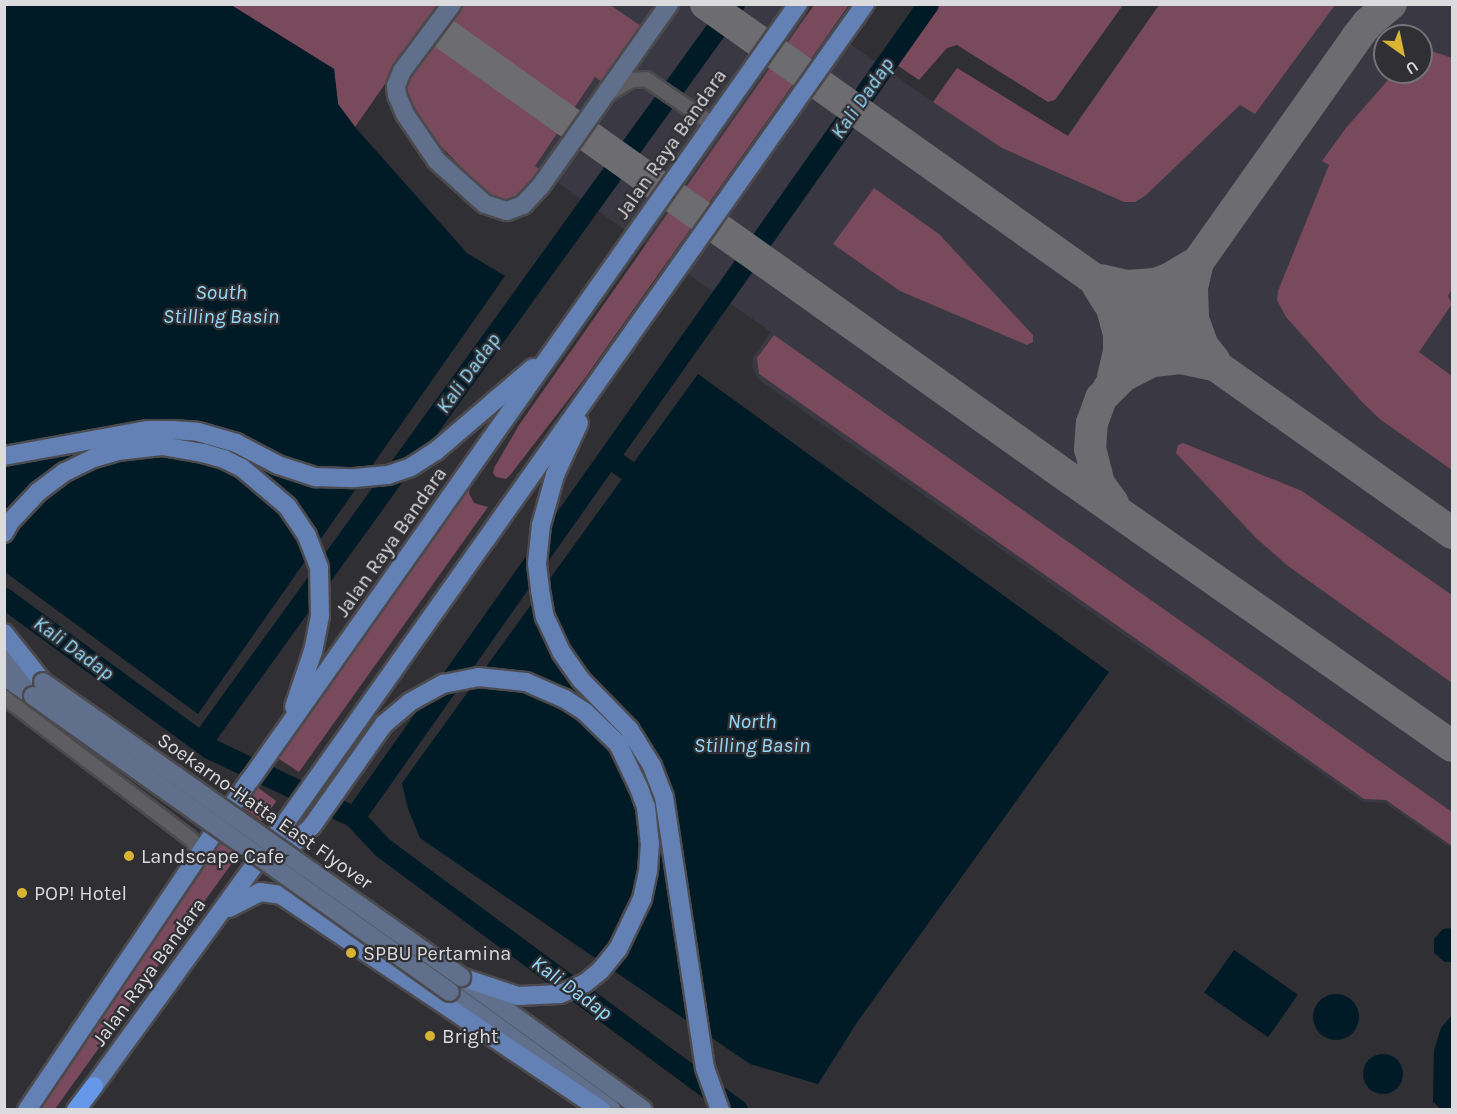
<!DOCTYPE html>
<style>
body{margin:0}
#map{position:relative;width:1457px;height:1114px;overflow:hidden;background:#302f34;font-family:Karla,sans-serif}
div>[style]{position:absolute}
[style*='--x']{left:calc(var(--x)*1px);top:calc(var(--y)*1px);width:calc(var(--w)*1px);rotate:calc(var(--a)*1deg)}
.built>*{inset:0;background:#3a3943}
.green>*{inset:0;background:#784a5b;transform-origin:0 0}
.water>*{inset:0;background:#001a26;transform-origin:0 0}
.round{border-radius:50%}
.river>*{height:21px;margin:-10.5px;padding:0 10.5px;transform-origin:10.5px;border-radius:10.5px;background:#001a26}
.taxiway>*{height:32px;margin:-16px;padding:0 16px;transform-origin:16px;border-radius:16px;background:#6d6c70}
.roads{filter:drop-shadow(2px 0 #4b4a4e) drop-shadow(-2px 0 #4b4a4e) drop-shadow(0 2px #4b4a4e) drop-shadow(0 -2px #4b4a4e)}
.street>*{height:14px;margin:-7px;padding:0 7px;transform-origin:7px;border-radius:7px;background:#5e5e62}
.secondary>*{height:18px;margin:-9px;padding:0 9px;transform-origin:9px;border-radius:9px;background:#606f8b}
.primary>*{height:18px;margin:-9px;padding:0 9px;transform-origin:9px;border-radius:9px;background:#6381b4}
.highway>*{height:18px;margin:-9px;padding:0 9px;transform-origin:9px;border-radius:9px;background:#6698ea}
.bridges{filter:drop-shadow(2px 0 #4b4a4e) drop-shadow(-2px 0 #4b4a4e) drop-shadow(0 2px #4b4a4e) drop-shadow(0 -2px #4b4a4e)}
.secondary-bridge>*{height:18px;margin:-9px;padding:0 9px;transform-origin:9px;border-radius:9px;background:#606f8b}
.dots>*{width:16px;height:16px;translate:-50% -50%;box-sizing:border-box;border:3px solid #302f34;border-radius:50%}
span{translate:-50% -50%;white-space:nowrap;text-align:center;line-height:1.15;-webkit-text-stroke:4.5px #302f34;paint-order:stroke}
.street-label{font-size:20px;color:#dbdbde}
.poi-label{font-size:20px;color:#dbdbde}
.left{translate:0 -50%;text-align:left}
.water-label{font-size:21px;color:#93dafa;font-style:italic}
.frame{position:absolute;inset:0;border:6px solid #dbdbde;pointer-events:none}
.north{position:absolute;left:1373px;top:24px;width:60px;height:60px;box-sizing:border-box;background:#302f34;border:2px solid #747478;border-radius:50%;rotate:147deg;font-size:16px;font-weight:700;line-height:24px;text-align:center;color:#dbdbde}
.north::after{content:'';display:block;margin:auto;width:21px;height:27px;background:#d7b434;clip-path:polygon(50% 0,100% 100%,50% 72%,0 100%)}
</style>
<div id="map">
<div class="built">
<div style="clip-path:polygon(evenodd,463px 5px,794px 5px,933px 102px,957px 68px,1067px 136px,1159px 5px,1452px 5px,1452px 849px,1385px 803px,1363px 802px,763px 383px,756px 376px,752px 366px,753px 357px,771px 332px,541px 171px,516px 197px,406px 88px,463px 5px,1385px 36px,1421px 36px,1421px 72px,1385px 72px,1385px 36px)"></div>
</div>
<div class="green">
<div style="clip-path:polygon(231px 5px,440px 5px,355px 127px,338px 104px,334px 69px)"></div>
<div style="clip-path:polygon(463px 5px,610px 5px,641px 26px,602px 82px,595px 77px,535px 166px,541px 170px,524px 190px,509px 201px,488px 195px,429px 134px,408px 101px,407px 78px,413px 67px)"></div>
<div style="clip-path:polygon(814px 5px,849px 5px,585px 378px,511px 474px,506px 479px,496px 477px,493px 473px,494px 468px,519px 425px)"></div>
<div style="clip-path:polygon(923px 5px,923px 4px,1123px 5px,1055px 100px,1048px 102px,957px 45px,947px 48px,919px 80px,885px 57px)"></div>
<div style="clip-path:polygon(1159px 5px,1335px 5px,1255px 114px,1240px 105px,1145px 196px,1135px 202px,1124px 202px,1002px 148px,933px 102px,957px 68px,1068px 136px)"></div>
<div style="clip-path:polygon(1423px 48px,1452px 58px,1452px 289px,1448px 296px,1452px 304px,1419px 352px,1452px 376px,1452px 470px,1381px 420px,1362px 402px,1286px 317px,1277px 300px,1278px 291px,1329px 165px,1322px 161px,1346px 128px,1395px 72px,1421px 72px,1421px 49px)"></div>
<div style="clip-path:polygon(874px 188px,939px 234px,1033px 335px,1033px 342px,1027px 345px,900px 291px,833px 244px)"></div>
<div style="clip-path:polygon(774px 335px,1452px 812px,1452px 846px,1386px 800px,1364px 799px,759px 374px,757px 358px)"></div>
<div style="clip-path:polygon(1183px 443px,1302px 491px,1452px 595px,1452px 683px,1288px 566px,1256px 538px,1176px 453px,1178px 445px)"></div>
<div style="clip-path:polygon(470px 484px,469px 493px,474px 503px,488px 507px,299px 772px,276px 757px)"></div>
<div style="left:257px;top:787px;width:24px;height:25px;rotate:36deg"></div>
<div style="clip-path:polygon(221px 838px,240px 852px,55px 1109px,39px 1110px)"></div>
</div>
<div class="water">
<div style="clip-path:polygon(5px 5px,231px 5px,334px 69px,338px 104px,355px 127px,467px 253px,505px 276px,198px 714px,5px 572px)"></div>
<div style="clip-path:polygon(698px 374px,1109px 672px,858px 1021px,818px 1084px,750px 1064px,420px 838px,408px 809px,402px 783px)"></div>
<div style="clip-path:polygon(1452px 928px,1452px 962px,1445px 962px,1434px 953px,1434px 939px,1443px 929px)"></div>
<div style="left:1234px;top:950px;width:78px;height:52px;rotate:35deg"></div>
<div class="round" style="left:1313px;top:994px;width:46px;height:46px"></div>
<div style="clip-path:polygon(1452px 1015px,1452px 1109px,1441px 1109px,1433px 1102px,1434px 1050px,1441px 1028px)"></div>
<div class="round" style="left:1363px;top:1054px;width:40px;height:40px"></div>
</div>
<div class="river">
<div style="--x:609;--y:457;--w:24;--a:36"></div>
<div style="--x:4;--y:598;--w:254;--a:36.2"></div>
<div style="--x:209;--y:748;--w:161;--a:25.4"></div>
<div style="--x:354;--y:817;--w:41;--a:47"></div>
<div style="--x:382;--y:847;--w:442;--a:36.5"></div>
<div style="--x:201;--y:742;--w:910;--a:-54.16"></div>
<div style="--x:354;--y:817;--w:995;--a:-54.78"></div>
</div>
<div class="taxiway">
<div style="--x:706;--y:4;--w:915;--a:35.34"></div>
<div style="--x:446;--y:35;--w:747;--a:35.41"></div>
<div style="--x:1055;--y:468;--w:485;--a:35"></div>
<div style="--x:1197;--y:266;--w:23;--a:103"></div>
<div style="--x:1192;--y:288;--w:31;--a:88"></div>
<div style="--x:1193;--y:319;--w:29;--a:70"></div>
<div style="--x:1203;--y:346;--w:18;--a:52"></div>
<div style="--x:1101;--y:280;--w:27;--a:13"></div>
<div style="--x:1127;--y:286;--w:28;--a:-4"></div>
<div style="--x:1155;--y:284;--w:15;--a:-20"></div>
<div style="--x:1169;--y:279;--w:27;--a:-31"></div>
<div style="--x:1098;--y:286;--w:26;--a:58"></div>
<div style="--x:1112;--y:308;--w:28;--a:75"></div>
<div style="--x:1119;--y:335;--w:16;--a:90"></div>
<div style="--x:1119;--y:351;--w:27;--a:103"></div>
<div style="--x:1108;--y:389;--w:431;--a:-54.7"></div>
<div style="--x:1357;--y:37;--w:18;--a:-52"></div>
<div style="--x:1368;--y:23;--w:30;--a:-40"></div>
<div style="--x:1113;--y:503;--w:24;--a:-126"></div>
<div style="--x:1099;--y:484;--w:36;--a:-104"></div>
<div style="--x:1090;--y:449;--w:26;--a:-86"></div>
<div style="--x:1092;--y:423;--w:27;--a:-70"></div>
<div style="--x:1101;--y:398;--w:31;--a:-45"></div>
<div style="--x:1123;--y:376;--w:34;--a:-27"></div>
<div style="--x:1153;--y:361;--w:28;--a:-6"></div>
<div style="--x:1181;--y:358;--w:30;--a:12"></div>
</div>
<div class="roads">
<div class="street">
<div style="--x:610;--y:93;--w:26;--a:-31"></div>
<div style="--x:632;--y:80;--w:14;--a:-4"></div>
<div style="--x:646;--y:79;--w:80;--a:34.3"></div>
<div style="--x:4;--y:697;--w:230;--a:37.2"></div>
<div style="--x:187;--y:836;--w:8;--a:40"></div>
<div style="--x:193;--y:841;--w:14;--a:65"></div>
</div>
<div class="secondary">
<div style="--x:452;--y:4;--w:84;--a:126.7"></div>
<div style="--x:402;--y:71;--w:16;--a:112"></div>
<div style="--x:396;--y:86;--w:9;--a:84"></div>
<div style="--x:397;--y:95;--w:21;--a:67"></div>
<div style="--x:405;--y:114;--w:57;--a:55.8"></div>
<div style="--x:437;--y:161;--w:64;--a:41.9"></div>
<div style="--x:485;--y:204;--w:23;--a:18"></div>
<div style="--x:507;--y:211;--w:17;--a:-21"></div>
<div style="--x:523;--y:205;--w:25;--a:-47"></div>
<div style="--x:540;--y:187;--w:224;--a:-54.8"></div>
<div style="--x:4;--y:656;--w:40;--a:32.9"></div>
<div style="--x:4;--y:676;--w:35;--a:35"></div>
<div style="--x:465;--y:980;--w:220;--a:36.1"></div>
<div style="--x:450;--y:992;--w:200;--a:36.1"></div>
</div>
<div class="primary">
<div style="--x:579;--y:423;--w:57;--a:114.8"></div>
<div style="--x:555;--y:475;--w:52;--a:105.6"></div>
<div style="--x:541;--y:525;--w:39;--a:96"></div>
<div style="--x:537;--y:564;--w:26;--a:83"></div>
<div style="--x:540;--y:590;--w:27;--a:80"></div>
<div style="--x:545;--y:617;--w:40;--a:65"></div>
<div style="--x:562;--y:653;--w:33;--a:55"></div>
<div style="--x:581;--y:680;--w:69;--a:45.6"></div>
<div style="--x:629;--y:729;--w:44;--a:58.1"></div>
<div style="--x:652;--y:766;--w:33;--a:69"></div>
<div style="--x:664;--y:797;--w:274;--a:81.4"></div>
<div style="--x:705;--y:1068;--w:45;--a:70.3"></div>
<div style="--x:4;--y:456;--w:145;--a:-10.3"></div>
<div style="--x:147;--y:430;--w:25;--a:0"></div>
<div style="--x:172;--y:430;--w:26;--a:4"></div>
<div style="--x:198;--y:432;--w:40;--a:16"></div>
<div style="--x:236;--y:443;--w:47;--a:27.6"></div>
<div style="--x:278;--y:465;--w:40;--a:18"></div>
<div style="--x:316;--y:477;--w:38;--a:2"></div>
<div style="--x:354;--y:478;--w:34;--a:-5"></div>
<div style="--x:388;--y:475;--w:24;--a:-19"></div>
<div style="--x:411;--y:467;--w:30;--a:-33"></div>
<div style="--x:436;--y:451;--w:128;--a:-40.6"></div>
<div style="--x:4;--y:533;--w:13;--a:-61"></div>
<div style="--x:10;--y:522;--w:41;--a:-47"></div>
<div style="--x:38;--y:492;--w:34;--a:-37"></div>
<div style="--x:65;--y:472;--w:32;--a:-26"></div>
<div style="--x:94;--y:458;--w:25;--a:-16"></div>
<div style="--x:118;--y:451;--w:44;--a:-6.5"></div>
<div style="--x:162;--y:446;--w:42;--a:9.7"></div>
<div style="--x:203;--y:453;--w:22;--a:16"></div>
<div style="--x:224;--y:459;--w:20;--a:27"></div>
<div style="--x:242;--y:468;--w:59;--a:40.2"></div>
<div style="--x:287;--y:506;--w:36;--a:56"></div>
<div style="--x:307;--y:536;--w:34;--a:69"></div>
<div style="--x:319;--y:568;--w:48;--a:88.8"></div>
<div style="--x:320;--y:616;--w:36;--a:101"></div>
<div style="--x:313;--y:651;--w:59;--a:108.7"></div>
<div style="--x:4;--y:633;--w:63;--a:51.5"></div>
<div style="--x:274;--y:862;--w:52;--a:-43.5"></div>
<div style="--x:312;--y:826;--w:125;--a:-54.8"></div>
<div style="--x:384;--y:724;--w:34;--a:-40"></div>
<div style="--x:410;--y:702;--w:38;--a:-29"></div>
<div style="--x:443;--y:684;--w:36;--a:-11"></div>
<div style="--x:478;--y:677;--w:48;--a:5.9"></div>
<div style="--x:526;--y:682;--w:43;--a:23.6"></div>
<div style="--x:565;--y:699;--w:24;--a:33"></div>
<div style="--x:585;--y:712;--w:46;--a:44.1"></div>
<div style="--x:618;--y:744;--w:49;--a:64.5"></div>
<div style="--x:639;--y:788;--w:20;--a:70"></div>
<div style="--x:646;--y:807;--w:36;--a:84"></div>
<div style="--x:650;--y:843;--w:28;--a:94"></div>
<div style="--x:648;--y:871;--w:29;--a:102"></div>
<div style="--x:642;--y:899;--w:55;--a:115.6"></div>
<div style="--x:618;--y:949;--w:28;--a:129"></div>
<div style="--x:600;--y:971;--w:19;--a:141"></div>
<div style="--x:585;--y:983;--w:27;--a:156"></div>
<div style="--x:560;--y:994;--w:42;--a:177.3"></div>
<div style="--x:518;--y:996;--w:60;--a:-161.6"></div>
<div style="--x:229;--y:908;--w:35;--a:-27"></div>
<div style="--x:260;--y:892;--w:21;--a:8"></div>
<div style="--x:281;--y:895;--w:386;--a:33.9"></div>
<div style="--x:94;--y:1086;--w:326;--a:-54"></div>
<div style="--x:286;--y:822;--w:1002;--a:-54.71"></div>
<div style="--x:27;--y:1110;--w:398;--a:-56"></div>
<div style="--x:250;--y:780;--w:950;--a:-54.77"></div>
</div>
<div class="highway">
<div style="--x:76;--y:1110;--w:30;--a:-53"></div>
</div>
</div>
<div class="bridges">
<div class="secondary-bridge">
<div style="--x:43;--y:682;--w:512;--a:35.21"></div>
<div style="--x:33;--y:696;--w:511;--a:35.37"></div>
</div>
</div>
<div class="dots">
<div style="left:129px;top:856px;background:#d7b434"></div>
<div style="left:22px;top:893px;background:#d7b434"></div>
<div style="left:351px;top:953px;background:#d7b434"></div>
<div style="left:430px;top:1036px;background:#d7b434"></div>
</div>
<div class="street-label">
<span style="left:671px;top:144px;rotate:-55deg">Jalan Raya Bandara</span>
<span style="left:391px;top:542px;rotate:-55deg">Jalan Raya Bandara</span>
<span style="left:265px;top:811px;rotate:35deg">Soekarno-Hatta East Flyover</span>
<span style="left:149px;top:972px;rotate:-54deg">Jalan Raya Bandara</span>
</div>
<div class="poi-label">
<span class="left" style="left:141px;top:856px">Landscape Cafe</span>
<span class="left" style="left:34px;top:893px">POP! Hotel</span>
<span class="left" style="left:363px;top:953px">SPBU Pertamina</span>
<span class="left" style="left:442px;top:1036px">Bright</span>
</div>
<div class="water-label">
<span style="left:862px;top:98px;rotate:-55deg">Kali Dadap</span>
<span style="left:221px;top:304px">South<br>Stilling Basin</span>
<span style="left:468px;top:373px;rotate:-54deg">Kali Dadap</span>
<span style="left:74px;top:648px;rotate:36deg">Kali Dadap</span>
<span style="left:752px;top:733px">North<br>Stilling Basin</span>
<span style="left:572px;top:988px;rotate:36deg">Kali Dadap</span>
</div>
<div class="frame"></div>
<div class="north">U</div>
</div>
